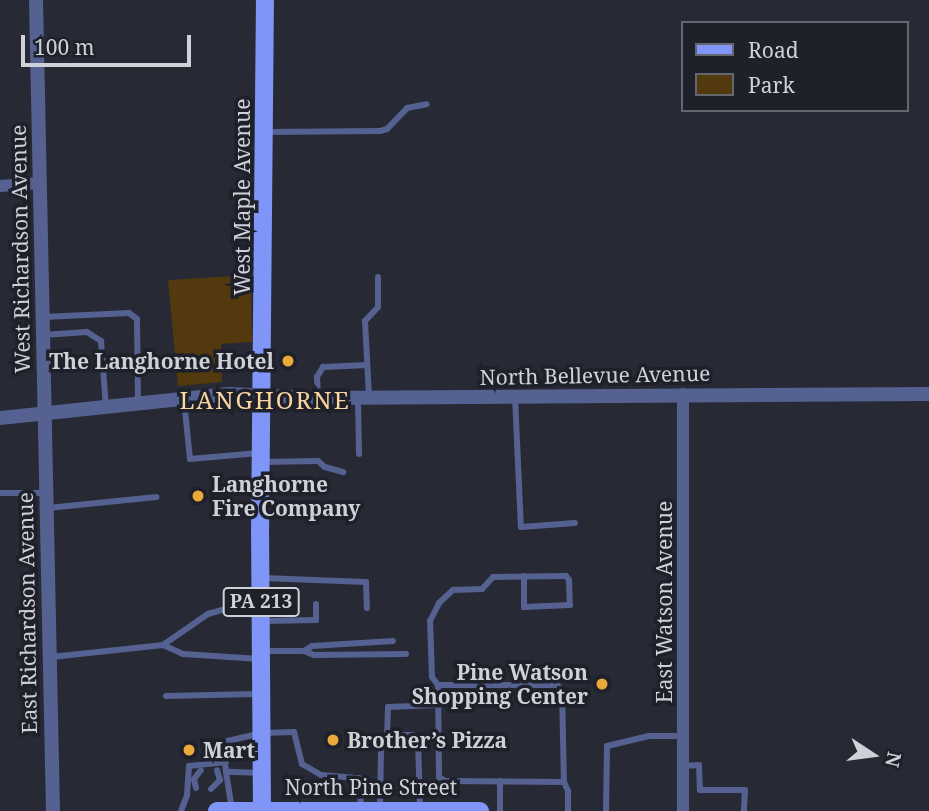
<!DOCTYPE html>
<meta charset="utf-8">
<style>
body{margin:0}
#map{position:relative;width:929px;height:811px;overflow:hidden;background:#272a34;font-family:"Noto Serif",serif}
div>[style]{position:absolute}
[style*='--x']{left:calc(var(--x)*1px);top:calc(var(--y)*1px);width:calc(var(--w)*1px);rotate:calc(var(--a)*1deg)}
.green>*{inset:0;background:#52390e}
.service>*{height:6px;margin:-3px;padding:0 3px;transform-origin:3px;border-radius:3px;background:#556190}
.minor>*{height:12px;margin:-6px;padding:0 6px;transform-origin:6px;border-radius:6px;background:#556190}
.tertiary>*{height:14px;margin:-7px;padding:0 7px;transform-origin:7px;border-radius:7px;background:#556190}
.primary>*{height:18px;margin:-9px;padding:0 9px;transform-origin:9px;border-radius:9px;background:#7f95f7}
.dots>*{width:19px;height:19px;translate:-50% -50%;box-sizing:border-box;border:4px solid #1e202a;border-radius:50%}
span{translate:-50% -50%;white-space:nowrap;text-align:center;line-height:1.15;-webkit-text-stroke:7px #1e202a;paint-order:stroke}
.shield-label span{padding:2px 5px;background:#1e202a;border:2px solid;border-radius:5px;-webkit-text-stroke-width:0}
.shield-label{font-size:19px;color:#cfd1d8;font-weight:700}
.street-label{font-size:21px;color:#cfd1d8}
.poi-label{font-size:21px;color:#cfd1d8;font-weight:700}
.right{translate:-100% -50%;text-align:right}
.left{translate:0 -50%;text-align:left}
.quarter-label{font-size:24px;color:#fbd5a0;letter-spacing:2px}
.legend{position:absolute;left:681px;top:21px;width:228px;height:91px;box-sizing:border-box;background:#1e202a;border:2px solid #656770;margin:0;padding:9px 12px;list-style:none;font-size:21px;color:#cfd1d8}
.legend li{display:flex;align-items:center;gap:14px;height:35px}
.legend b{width:35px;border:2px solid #656770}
.north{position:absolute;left:838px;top:720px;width:70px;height:70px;-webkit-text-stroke:5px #1e202a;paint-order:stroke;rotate:103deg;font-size:19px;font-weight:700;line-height:28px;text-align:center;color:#cfd1d8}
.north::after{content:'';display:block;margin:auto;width:24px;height:32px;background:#cfd1d8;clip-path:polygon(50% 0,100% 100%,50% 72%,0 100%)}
.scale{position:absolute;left:21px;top:35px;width:170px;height:32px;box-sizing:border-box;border:4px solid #cfd1d8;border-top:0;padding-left:9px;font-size:21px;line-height:24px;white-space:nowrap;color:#cfd1d8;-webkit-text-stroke:5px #1e202a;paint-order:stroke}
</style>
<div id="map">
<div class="green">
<div style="clip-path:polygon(251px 275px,252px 342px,221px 344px,222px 382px,178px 386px,168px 280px)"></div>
</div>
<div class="service">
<div style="--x:267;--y:132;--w:113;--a:-0.5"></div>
<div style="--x:380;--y:131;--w:7;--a:-16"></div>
<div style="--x:387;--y:129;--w:29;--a:-46"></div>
<div style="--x:407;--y:108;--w:20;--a:-11"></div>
<div style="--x:43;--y:317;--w:86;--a:-2.7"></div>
<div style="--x:129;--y:313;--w:10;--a:37"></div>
<div style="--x:137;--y:319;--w:85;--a:89.3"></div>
<div style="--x:43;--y:335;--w:44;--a:-3.9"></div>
<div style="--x:87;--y:332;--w:17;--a:33"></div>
<div style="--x:101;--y:341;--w:66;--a:85.7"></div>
<div style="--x:318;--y:397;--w:20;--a:-93"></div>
<div style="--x:317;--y:377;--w:12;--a:-59"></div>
<div style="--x:323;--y:367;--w:44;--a:-2.6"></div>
<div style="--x:369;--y:397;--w:76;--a:-93"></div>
<div style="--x:365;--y:321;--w:19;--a:-47"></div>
<div style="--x:378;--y:307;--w:30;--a:-90"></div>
<div style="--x:515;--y:397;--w:130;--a:87.4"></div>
<div style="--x:521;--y:527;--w:54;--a:-4.2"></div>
<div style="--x:184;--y:400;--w:59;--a:84.2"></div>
<div style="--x:190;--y:459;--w:69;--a:-5"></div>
<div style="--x:358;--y:400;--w:54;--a:88.9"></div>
<div style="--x:263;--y:462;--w:55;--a:-1"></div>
<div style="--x:318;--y:461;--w:9;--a:41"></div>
<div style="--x:325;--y:467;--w:19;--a:16"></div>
<div style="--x:0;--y:493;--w:46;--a:0"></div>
<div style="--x:48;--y:508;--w:109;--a:-5.8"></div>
<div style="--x:263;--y:578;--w:103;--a:2.2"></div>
<div style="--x:366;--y:582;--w:26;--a:88"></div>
<div style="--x:263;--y:621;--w:53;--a:-1.1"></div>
<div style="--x:316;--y:620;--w:16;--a:-90"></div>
<div style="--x:163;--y:645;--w:22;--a:24"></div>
<div style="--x:183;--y:654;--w:77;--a:3.7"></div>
<div style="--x:262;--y:651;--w:42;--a:0"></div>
<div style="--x:304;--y:651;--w:11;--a:22"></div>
<div style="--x:314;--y:655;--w:92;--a:-0.6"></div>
<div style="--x:304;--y:651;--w:9;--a:-32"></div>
<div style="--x:312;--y:646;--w:81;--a:-3.5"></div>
<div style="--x:51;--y:657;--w:113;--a:-6.1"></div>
<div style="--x:163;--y:645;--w:55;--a:-34.6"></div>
<div style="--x:208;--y:614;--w:15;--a:-16"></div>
<div style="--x:222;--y:610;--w:37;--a:-2"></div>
<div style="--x:438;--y:685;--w:10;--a:-127"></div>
<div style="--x:432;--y:677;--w:56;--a:-92"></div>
<div style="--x:430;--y:621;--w:20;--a:-63"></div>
<div style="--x:439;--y:603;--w:19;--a:-43"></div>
<div style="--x:453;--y:590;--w:29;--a:-2"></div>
<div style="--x:482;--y:589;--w:16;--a:-47"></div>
<div style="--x:493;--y:577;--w:73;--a:-0.8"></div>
<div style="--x:566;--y:576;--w:5;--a:53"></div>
<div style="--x:569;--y:580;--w:25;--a:88"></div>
<div style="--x:570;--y:605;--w:46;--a:177.5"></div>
<div style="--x:524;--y:607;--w:31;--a:-90"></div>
<div style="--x:166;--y:696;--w:94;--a:-1.2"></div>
<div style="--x:387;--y:737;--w:30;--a:-88"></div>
<div style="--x:388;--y:707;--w:50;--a:-2.3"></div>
<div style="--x:683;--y:766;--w:16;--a:-4"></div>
<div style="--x:699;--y:765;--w:25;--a:88"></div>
<div style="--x:700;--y:790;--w:45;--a:0"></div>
<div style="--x:745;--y:790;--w:21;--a:93"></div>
<div style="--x:226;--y:772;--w:36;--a:81"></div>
<div style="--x:261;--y:773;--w:35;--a:-178"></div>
<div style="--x:226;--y:772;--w:30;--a:-96"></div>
<div style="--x:223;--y:742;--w:40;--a:-13"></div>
<div style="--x:262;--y:733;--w:32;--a:-2"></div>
<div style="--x:294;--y:732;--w:33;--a:76"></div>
<div style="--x:302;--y:764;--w:22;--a:30"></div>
<div style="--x:321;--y:775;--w:38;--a:5"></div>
<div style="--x:359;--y:778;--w:30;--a:86"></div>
<div style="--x:500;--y:781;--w:30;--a:90"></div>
<div style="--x:564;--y:782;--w:119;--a:-179.5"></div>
<div style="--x:445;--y:781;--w:7;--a:-146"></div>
<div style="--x:439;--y:777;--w:92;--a:-90.6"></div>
<div style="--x:438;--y:685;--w:119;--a:0"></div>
<div style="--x:557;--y:685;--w:7;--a:45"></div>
<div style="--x:562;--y:690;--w:92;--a:88.8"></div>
<div style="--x:564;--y:782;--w:10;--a:66"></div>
<div style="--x:568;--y:791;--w:20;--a:90"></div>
<div style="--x:196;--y:788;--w:9;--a:-103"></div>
<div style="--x:194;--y:779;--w:11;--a:-52"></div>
<div style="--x:211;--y:789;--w:13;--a:-45"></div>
<div style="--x:220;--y:780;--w:10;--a:-107"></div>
<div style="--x:380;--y:809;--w:60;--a:-89"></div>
<div style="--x:381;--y:749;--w:17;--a:-54"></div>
<div style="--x:391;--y:735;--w:22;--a:0"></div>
<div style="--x:413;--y:735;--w:7;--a:45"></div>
<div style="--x:418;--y:740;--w:68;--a:88.3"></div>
<div style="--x:181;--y:811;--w:17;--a:-69"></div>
<div style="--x:187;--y:795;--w:29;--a:-86"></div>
<div style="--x:189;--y:766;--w:37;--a:-6"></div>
<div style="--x:606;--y:811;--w:65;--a:-89.1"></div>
<div style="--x:607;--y:746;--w:43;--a:-13.4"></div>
<div style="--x:649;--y:736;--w:33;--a:0"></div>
</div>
<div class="minor">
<div style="--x:0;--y:186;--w:40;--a:-4.3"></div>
<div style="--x:683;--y:394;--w:417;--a:90"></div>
</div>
<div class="tertiary">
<div style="--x:36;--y:0;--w:811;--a:88.8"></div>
<div style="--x:0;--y:418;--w:230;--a:-6"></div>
<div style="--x:229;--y:394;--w:89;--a:2.6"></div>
<div style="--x:318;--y:398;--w:611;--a:-0.38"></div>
</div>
<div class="primary">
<div style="--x:217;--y:811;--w:263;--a:0"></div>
<div style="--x:262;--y:811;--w:275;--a:-90.4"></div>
<div style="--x:260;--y:536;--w:536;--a:-89.47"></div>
</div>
<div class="dots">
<div style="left:288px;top:361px;background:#eba93a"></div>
<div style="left:198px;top:496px;background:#eba93a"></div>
<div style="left:602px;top:684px;background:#eba93a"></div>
<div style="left:333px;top:740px;background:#eba93a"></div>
<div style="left:189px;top:750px;background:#eba93a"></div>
</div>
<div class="shield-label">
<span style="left:261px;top:602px">PA 213</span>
</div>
<div class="street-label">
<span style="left:242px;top:197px;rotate:-90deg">West Maple Avenue</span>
<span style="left:20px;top:249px;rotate:-91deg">West Richardson Avenue</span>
<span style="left:595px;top:375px;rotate:-1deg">North Bellevue Avenue</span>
<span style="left:664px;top:602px;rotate:-90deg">East Watson Avenue</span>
<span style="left:27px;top:613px;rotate:-91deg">East Richardson Avenue</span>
<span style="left:371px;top:787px">North Pine Street</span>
</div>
<div class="poi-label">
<span class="right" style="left:274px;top:361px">The Langhorne Hotel</span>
<span class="left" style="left:212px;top:496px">Langhorne<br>Fire Company</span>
<span class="right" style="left:588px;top:684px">Pine Watson<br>Shopping Center</span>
<span class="left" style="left:347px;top:740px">Brother’s Pizza</span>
<span class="left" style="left:203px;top:750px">Mart</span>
</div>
<div class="quarter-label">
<span style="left:265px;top:400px">LANGHORNE</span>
</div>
<ul class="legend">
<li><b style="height:9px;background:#7f95f7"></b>Road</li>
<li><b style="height:19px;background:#52390e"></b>Park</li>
</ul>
<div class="north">N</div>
<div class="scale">100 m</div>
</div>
